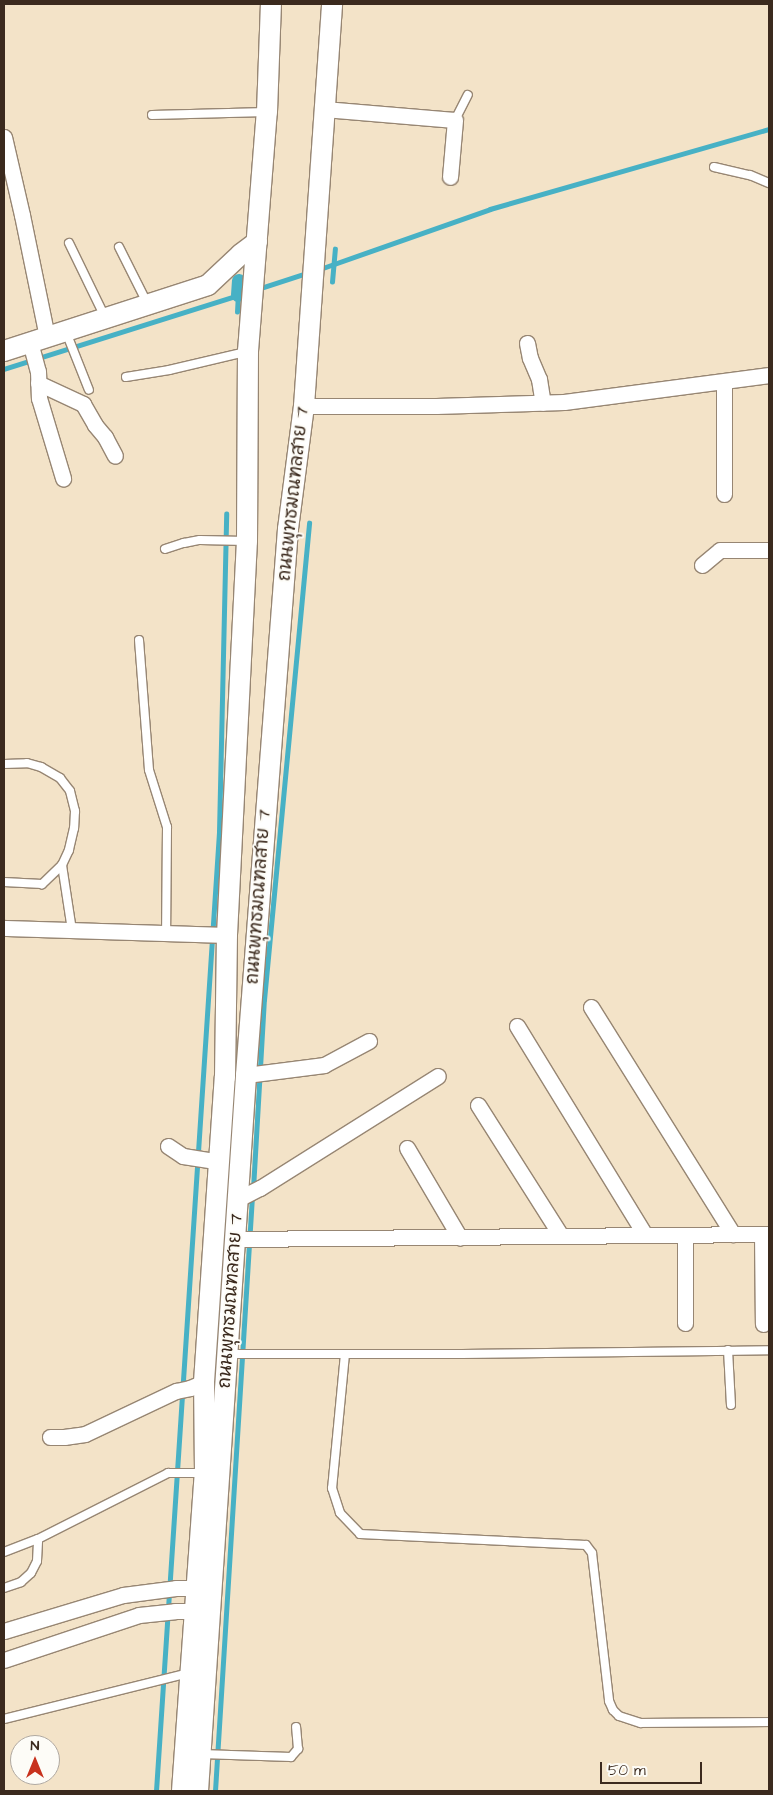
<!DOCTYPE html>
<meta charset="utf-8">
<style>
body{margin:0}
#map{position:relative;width:773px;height:1795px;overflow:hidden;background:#f3e3c8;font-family:"Architects Daughter","Playpen Sans Thai",sans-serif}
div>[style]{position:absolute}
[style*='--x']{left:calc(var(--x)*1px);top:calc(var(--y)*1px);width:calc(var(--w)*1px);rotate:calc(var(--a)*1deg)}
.stream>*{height:4.5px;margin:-2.25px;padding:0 2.25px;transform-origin:2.25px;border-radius:2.25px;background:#47b1c5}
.canal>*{height:14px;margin:-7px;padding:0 7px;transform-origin:7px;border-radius:7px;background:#47b1c5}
.roads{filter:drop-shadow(1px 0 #978673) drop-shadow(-1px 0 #978673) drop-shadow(0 1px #978673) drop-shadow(0 -1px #978673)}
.lane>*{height:8px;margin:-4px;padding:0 4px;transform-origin:4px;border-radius:4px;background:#fff}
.street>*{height:15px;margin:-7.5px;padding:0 7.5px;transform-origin:7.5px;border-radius:7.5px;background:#fff}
.secondary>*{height:20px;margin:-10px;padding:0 10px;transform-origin:10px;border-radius:10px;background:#fff}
span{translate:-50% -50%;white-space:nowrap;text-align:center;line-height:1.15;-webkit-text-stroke:4px #fdfcf7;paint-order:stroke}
.street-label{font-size:18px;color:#3b2a1e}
.frame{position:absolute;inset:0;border:5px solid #3b2a1e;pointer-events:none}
.north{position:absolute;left:10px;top:1735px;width:50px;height:50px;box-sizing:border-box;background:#fdfcf7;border:1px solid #afa8a0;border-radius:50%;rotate:0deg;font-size:14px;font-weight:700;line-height:20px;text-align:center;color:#3b2a1e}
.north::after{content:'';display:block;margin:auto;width:18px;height:22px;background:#c8321e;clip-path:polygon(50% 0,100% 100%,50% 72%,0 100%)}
.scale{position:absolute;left:600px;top:1762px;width:102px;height:22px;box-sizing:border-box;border:2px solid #3b2a1e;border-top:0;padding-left:6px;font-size:15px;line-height:18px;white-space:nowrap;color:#3b2a1e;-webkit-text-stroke:4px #fdfcf7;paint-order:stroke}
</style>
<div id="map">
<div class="stream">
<div style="--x:320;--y:269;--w:180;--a:-19.4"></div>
<div style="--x:490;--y:209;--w:290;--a:-16"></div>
<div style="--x:332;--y:282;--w:33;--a:-85"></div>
<div style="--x:258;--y:289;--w:52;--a:-18.1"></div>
<div style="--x:237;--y:312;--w:17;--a:-87"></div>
<div style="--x:4;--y:369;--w:256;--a:-17.5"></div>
<div style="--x:253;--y:1189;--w:189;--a:-86.7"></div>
<div style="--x:264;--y:1000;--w:479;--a:-84.6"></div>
<div style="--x:156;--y:1791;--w:961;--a:-86.24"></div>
<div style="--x:219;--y:832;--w:318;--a:-88.7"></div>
<div style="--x:215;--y:1791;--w:595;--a:-86.44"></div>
</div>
<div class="canal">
<div style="--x:238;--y:295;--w:14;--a:-86"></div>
</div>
<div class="roads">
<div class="lane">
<div style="--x:152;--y:115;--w:115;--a:-1.5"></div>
<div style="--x:455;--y:120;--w:28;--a:-63"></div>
<div style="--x:714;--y:167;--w:37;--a:13"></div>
<div style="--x:750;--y:175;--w:21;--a:23"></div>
<div style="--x:69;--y:243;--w:82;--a:64.1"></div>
<div style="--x:119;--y:247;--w:63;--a:63.4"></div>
<div style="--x:66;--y:332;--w:62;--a:68.4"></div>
<div style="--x:126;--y:377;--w:44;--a:-9.2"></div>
<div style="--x:169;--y:370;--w:79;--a:-13.2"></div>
<div style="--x:165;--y:549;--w:20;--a:-18"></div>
<div style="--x:184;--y:543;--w:16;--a:-11"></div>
<div style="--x:200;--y:540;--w:46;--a:1.2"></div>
<div style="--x:139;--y:640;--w:130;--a:85.6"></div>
<div style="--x:149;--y:770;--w:60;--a:72.5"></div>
<div style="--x:167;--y:827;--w:106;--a:90.5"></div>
<div style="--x:4;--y:764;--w:23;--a:-2"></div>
<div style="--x:27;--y:763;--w:15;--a:16"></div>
<div style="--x:41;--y:767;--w:22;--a:30"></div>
<div style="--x:60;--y:778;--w:16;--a:52"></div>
<div style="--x:70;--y:791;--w:21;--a:76"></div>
<div style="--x:75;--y:811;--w:17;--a:93"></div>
<div style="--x:74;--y:828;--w:23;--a:103"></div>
<div style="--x:69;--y:850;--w:17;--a:115"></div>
<div style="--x:62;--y:865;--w:28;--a:136"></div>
<div style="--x:42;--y:884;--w:38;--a:-177"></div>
<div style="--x:62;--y:865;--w:66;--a:81.3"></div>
<div style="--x:728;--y:1350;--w:55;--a:86.9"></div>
<div style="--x:229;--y:1354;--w:233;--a:0"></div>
<div style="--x:462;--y:1354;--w:307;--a:-0.7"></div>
<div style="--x:345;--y:1354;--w:135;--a:95.5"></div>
<div style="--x:332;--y:1488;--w:26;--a:72"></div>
<div style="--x:340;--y:1513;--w:29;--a:46"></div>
<div style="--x:360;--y:1534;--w:226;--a:2.8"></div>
<div style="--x:586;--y:1545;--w:10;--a:53"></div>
<div style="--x:592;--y:1553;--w:149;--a:83.4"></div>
<div style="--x:609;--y:1701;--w:10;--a:66"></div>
<div style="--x:613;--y:1710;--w:8;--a:45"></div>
<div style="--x:619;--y:1716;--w:23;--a:18"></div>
<div style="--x:641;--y:1723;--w:128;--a:-0.4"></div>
<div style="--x:4;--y:1552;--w:36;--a:-21"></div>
<div style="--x:4;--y:1588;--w:18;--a:-19"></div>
<div style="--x:21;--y:1582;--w:13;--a:-42"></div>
<div style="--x:31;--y:1573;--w:13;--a:-63"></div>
<div style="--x:37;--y:1561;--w:22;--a:-87"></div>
<div style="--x:38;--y:1539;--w:146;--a:-26.9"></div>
<div style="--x:168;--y:1473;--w:37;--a:0"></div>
<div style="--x:4;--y:1719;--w:191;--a:-14"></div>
<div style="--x:201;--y:1754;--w:90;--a:1.9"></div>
<div style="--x:291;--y:1757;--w:11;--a:-49"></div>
<div style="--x:298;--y:1749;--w:22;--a:-95"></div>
</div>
<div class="street">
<div style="--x:324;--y:109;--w:131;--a:4.8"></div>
<div style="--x:455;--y:120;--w:57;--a:95"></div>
<div style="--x:4;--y:137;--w:80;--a:77"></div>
<div style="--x:22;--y:215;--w:125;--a:78.4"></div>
<div style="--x:30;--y:342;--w:30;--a:75"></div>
<div style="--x:38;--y:371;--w:27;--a:88"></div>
<div style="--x:39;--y:398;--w:84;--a:73.3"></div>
<div style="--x:527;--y:343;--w:15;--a:79"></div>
<div style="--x:530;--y:358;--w:23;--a:67"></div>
<div style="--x:539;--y:379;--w:24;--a:81"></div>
<div style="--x:724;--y:382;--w:112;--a:90"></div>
<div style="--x:38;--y:383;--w:50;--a:25"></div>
<div style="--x:83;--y:404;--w:24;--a:60"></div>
<div style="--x:95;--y:425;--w:16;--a:50"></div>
<div style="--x:105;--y:437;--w:21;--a:62"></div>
<div style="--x:304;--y:406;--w:132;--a:0"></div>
<div style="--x:436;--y:406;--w:128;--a:-1.8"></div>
<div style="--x:564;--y:402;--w:207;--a:-7.5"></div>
<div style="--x:702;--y:565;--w:23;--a:-40"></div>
<div style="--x:720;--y:550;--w:49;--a:0"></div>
<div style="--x:4;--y:928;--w:223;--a:1.8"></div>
<div style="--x:591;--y:1007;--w:268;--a:58"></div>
<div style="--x:517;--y:1026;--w:245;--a:58.5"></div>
<div style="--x:246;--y:1075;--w:79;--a:-7.3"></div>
<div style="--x:324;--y:1065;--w:51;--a:-28.1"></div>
<div style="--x:478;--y:1105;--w:155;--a:57.6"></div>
<div style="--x:168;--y:1146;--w:18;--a:34"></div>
<div style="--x:183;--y:1156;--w:36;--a:9"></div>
<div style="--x:407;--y:1148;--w:104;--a:59.5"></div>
<div style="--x:238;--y:1199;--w:25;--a:-27"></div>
<div style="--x:260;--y:1188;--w:210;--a:-32.2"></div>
<div style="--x:762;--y:1234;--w:90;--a:89.4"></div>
<div style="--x:685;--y:1235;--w:88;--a:90"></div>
<div style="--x:235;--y:1239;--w:534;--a:-0.54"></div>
<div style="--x:50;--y:1437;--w:14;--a:0"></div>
<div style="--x:64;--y:1437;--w:21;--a:-8"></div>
<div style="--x:85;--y:1434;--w:101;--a:-25.3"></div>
<div style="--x:176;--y:1391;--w:14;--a:-12"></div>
<div style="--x:190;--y:1388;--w:15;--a:-23"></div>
<div style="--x:4;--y:1631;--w:124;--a:-16.8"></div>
<div style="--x:123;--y:1595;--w:53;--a:-7.5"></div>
<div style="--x:176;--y:1588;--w:21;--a:0"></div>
<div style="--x:4;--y:1660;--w:142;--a:-18.4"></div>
<div style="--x:139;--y:1615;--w:36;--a:-6"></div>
<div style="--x:175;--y:1611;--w:19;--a:0"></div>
</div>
<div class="secondary">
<div style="--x:4;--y:351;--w:214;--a:-17.9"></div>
<div style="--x:208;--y:285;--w:45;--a:-43.2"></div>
<div style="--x:241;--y:254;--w:20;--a:-37"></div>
<div style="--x:182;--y:1791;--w:319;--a:-85.9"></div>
<div style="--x:205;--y:1473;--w:91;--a:-90.6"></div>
<div style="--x:204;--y:1382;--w:306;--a:-86.1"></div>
<div style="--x:225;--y:1077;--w:142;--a:-89.2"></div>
<div style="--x:227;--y:935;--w:395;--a:-87.1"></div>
<div style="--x:247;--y:541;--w:190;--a:-89.7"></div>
<div style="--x:248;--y:351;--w:240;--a:-85.5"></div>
<div style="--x:267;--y:112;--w:108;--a:-87.9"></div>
<div style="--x:198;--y:1791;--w:718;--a:-86.16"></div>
<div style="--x:246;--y:1075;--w:548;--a:-85.6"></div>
<div style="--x:288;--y:529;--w:124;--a:-82.6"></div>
<div style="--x:304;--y:406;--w:403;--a:-86"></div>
</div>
</div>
<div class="street-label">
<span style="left:294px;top:494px;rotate:-84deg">ถนนพุทธมณฑลสาย 7</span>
<span style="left:259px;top:897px;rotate:-86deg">ถนนพุทธมณฑลสาย 7</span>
<span style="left:231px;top:1301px;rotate:-86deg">ถนนพุทธมณฑลสาย 7</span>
</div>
<div class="frame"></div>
<div class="north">N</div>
<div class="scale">50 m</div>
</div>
